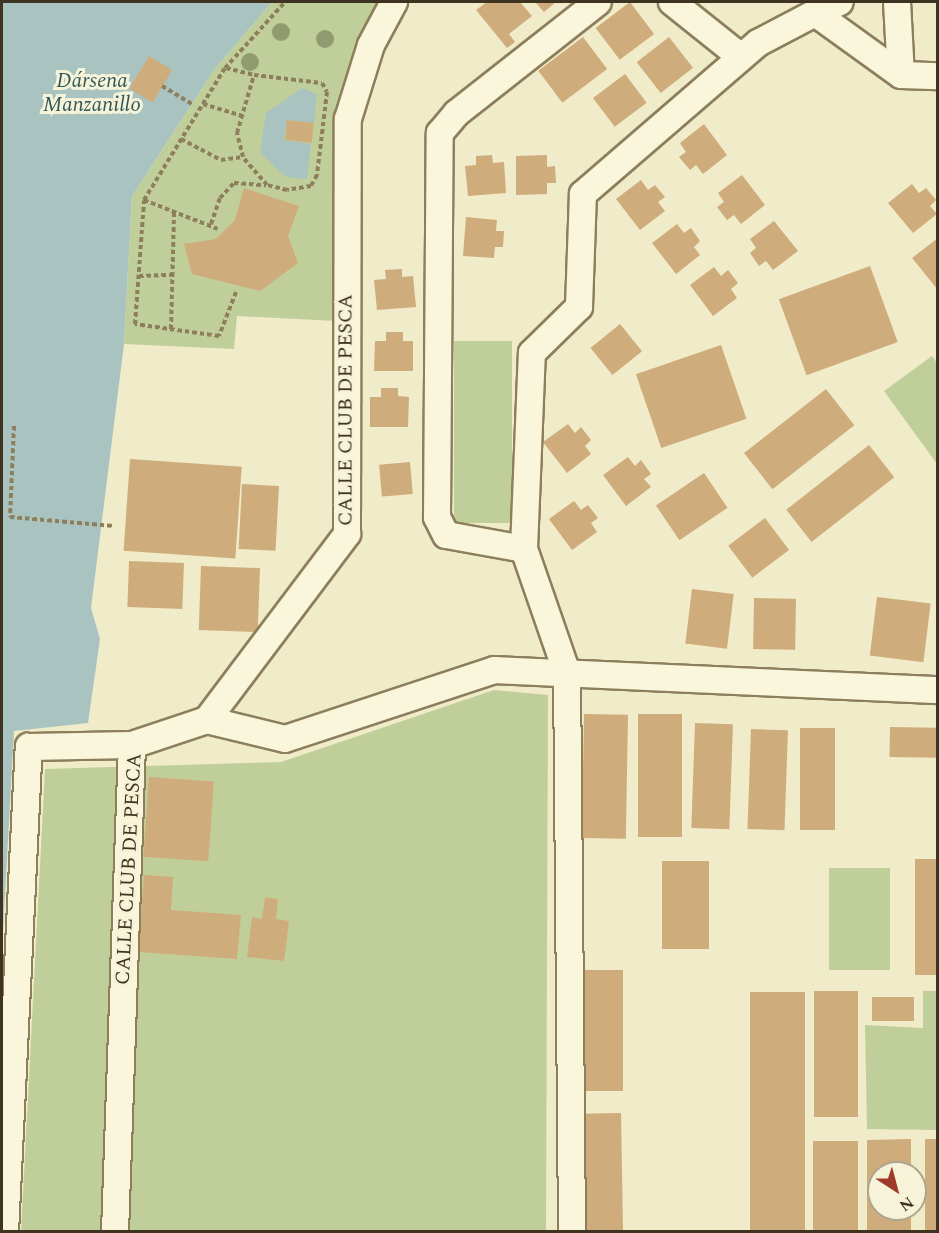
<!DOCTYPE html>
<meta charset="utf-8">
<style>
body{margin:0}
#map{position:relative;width:939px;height:1233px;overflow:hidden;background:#f0ebc8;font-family:Spectral,serif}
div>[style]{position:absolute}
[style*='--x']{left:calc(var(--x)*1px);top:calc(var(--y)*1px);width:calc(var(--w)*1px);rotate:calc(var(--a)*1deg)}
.green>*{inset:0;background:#c0cf9a;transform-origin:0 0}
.water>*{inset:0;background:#a9c4c0}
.building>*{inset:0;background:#cfac7c;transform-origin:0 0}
.path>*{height:4px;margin-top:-2px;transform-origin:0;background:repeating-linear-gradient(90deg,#8d7e5c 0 4.5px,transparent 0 7.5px)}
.roads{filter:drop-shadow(2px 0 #8d7e5c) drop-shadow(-2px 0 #8d7e5c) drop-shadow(0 2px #8d7e5c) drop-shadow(0 -2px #8d7e5c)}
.minor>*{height:26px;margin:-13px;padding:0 13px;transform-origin:13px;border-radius:13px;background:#faf6dc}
.trees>*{width:18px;height:18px;margin:-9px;border-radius:50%;background:#919b6f}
span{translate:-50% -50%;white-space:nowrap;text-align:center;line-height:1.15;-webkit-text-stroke:6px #f7f3d8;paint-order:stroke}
.street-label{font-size:20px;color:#3d3320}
.water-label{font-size:21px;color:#2f585d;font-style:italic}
.frame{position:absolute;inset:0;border:3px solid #3d3320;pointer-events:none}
.north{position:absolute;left:867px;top:1161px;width:60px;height:60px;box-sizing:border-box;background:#f7f3d8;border:2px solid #ada68e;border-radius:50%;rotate:144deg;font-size:16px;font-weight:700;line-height:24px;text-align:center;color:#3d3320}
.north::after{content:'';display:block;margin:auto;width:21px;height:27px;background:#9e3c29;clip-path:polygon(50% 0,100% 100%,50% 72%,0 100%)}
</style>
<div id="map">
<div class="green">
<div style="clip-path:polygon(272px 2px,381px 2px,360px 42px,336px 321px,237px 316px,234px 349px,124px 344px,132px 196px,214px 70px)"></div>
<div style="left:454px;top:341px;width:58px;height:182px"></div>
<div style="clip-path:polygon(932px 356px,937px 363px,937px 464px,884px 391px)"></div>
<div style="clip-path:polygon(494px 690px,548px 695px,546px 1231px,21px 1232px,45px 769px,281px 762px)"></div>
<div style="left:829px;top:868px;width:61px;height:102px"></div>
<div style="clip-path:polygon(923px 991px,937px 991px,937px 1130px,867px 1129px,865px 1025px,923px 1028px)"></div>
</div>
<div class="water">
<div style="clip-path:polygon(2px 2px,272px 2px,214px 70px,132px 196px,124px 344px,91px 608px,100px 639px,88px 723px,14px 731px,2px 950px)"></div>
<div style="clip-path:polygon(302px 88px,317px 94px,314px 123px,287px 120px,284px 140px,311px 144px,307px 179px,286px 177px,260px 153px,266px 113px)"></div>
</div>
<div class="building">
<div style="clip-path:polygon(487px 2px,520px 2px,532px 16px,509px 34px,515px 42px,507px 48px,476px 10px)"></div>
<div style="clip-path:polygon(535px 2px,556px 2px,544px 12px)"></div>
<div style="left:630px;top:2px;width:40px;height:43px;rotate:53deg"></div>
<div style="left:583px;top:37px;width:40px;height:56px;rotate:53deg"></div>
<div style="left:669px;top:37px;width:39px;height:41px;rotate:52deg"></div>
<div style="left:149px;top:56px;width:27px;height:38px;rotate:31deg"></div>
<div style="left:625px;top:74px;width:36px;height:40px;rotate:53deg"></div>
<div style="left:287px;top:120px;width:27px;height:20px;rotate:6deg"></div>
<div style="clip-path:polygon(704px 124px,727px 155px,703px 174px,696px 165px,690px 170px,679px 157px,686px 152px,680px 143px)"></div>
<div style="clip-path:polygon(492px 155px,493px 163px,504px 162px,506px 193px,468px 196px,465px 166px,476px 165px,476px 156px)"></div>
<div style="clip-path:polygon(547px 155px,547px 167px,555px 166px,556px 183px,547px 183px,547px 194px,516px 195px,516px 156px)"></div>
<div style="clip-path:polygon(742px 175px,765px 205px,741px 224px,734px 215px,727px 220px,717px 207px,724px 202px,718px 193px)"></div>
<div style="clip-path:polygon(641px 180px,648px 190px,655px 185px,665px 197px,658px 202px,665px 211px,640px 230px,616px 199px)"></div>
<div style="clip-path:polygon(912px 184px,919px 193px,926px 188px,936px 200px,930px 206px,937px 214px,913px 233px,888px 203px)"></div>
<div style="clip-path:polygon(244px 188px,299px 206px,288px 236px,298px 263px,260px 291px,192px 274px,184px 244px,216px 239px,235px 220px)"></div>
<div style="clip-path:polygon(466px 217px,497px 220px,496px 231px,504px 231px,503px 247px,495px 247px,494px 258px,463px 256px)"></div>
<div style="clip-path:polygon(774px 221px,798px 251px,773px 270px,766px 261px,759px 266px,750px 253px,756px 248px,750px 239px)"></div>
<div style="clip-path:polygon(677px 224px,684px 233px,691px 228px,700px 241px,694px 247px,700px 255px,676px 274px,652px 243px)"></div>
<div style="clip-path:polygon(938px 238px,938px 290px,912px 258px)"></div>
<div style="left:870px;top:266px;width:81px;height:97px;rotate:70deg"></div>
<div style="clip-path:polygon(714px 267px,721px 276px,728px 270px,738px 283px,731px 289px,737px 298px,713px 316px,690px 285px)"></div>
<div style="clip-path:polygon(402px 269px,402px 277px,413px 276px,416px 307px,377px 310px,374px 280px,386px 279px,385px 270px)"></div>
<div style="left:620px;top:324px;width:35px;height:38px;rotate:51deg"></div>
<div style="clip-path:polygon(386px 332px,403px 332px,403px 341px,413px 341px,413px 371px,374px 371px,375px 341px,386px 341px)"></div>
<div style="left:721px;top:345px;width:78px;height:90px;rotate:71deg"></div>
<div style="clip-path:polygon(381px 388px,398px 388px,398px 396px,409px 397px,408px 427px,370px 427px,370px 397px,381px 397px)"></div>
<div style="left:826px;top:389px;width:46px;height:104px;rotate:52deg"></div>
<div style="clip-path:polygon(568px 424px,575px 433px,581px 427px,591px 440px,585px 446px,591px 454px,567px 473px,543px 442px)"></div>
<div style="left:869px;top:445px;width:41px;height:105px;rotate:52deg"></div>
<div style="clip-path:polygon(628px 457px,635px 466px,641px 460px,651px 474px,644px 479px,651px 487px,626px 506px,603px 475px)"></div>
<div style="left:130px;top:459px;width:112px;height:92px;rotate:4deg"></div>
<div style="left:410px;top:462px;width:32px;height:31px;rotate:85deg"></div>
<div style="left:704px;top:473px;width:42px;height:58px;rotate:56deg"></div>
<div style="left:242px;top:484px;width:37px;height:65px;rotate:3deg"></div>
<div style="clip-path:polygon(574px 501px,581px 510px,588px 505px,598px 518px,591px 523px,597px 532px,572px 550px,549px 519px)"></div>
<div style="left:765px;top:518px;width:40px;height:46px;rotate:53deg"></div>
<div style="left:129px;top:561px;width:55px;height:46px;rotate:2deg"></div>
<div style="left:201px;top:566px;width:59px;height:64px;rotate:2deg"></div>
<div style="left:692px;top:589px;width:42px;height:55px;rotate:7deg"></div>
<div style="left:877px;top:597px;width:54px;height:59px;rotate:7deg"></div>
<div style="left:754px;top:598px;width:42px;height:51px;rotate:1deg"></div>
<div style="left:584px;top:714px;width:44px;height:124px;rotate:1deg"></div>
<div style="left:638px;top:714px;width:44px;height:123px"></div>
<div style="left:695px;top:723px;width:38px;height:105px;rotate:2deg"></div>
<div style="left:890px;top:727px;width:48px;height:30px;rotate:1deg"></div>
<div style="left:800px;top:728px;width:35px;height:102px"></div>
<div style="left:751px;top:729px;width:37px;height:100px;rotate:2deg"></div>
<div style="left:149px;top:777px;width:65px;height:80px;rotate:4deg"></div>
<div style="left:915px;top:859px;width:23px;height:116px"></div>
<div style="left:662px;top:861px;width:47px;height:88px"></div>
<div style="clip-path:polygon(144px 875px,173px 877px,171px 910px,241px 915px,237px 959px,138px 952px)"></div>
<div style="clip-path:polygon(265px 897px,278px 899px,276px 919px,289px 921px,284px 961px,247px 957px,252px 917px,262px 919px)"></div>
<div style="left:579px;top:970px;width:44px;height:121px"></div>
<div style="left:814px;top:991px;width:44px;height:126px"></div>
<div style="left:750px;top:992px;width:55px;height:240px"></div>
<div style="left:872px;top:997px;width:42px;height:24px"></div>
<div style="left:621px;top:1113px;width:119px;height:44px;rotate:89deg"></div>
<div style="clip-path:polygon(911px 1139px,911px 1173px,879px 1173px,879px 1209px,911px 1209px,911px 1232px,867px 1232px,867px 1140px)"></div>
<div style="left:925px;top:1139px;width:13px;height:93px"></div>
<div style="left:813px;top:1141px;width:45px;height:91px"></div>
</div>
<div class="path">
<div style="--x:226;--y:68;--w:29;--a:14"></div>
<div style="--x:254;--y:75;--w:68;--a:6.7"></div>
<div style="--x:322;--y:83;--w:10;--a:61"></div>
<div style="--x:327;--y:92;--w:84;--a:96.9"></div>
<div style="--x:317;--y:175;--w:13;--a:119"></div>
<div style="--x:311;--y:186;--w:24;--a:171"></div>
<div style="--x:287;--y:190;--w:21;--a:-166"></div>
<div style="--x:267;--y:185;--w:37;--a:-131"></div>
<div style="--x:243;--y:157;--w:25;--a:-104"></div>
<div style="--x:237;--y:133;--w:60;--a:-73.7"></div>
<div style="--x:162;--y:86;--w:35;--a:31"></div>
<div style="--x:203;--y:104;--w:42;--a:16.7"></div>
<div style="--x:181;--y:139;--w:45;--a:27.7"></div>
<div style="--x:221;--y:160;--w:22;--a:-8"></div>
<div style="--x:144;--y:200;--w:79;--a:21.4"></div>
<div style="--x:211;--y:224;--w:28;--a:-71"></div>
<div style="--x:220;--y:198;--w:21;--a:-47"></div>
<div style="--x:234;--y:183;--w:32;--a:4"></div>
<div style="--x:139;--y:276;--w:33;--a:-2"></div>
<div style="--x:236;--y:292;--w:47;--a:111.1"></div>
<div style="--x:219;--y:336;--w:85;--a:-171.9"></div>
<div style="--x:135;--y:324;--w:124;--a:-85.8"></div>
<div style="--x:144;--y:200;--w:155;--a:-58.5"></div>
<div style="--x:225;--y:68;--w:89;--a:-47.7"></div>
<div style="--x:171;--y:329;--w:116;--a:-88.5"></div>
<div style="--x:14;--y:426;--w:91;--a:92.5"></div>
<div style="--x:10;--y:517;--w:104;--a:4.9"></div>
</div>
<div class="roads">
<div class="minor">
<div style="--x:672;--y:2;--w:88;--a:38.6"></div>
<div style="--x:897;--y:2;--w:73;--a:86.9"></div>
<div style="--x:815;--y:13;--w:27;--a:-24"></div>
<div style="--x:524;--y:549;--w:79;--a:-169.8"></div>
<div style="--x:446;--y:535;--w:20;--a:-117"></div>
<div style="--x:437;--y:517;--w:384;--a:-89.6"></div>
<div style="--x:440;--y:133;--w:26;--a:-50"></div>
<div style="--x:457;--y:113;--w:179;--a:-38.2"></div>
<div style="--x:207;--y:720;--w:80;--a:13.7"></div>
<div style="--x:285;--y:739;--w:221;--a:-18.2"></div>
<div style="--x:495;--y:670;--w:443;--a:2.6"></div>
<div style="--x:5;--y:1232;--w:486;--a:-87.2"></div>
<div style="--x:29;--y:747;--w:103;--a:-1.1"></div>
<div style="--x:115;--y:1232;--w:487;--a:-88"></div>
<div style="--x:132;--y:745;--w:79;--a:-18.4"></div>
<div style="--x:207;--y:720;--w:233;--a:-53"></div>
<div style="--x:347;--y:534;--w:415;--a:-89.9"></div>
<div style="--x:348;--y:119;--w:77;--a:-72.7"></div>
<div style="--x:371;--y:45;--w:49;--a:-61.9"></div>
<div style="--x:572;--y:1232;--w:559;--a:-90.51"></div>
<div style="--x:567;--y:673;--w:131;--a:-109.1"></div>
<div style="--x:524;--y:549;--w:196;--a:-87.7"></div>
<div style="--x:532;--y:353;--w:66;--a:-44.4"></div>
<div style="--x:579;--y:307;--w:113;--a:-88"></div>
<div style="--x:583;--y:194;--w:231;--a:-40.8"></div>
<div style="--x:758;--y:43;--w:64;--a:-27.8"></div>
<div style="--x:815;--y:13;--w:106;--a:35.8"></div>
<div style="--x:901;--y:75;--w:37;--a:2"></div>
</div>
</div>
<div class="trees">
<div style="left:281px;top:32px"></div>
<div style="left:325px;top:39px"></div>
<div style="left:250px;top:62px"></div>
</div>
<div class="street-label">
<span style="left:346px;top:410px;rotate:-90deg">CALLE CLUB DE PESCA</span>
<span style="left:129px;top:869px;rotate:-87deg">CALLE CLUB DE PESCA</span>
</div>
<div class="water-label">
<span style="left:92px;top:93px">Dársena<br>Manzanillo</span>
</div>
<div class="frame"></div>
<div class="north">N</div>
</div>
